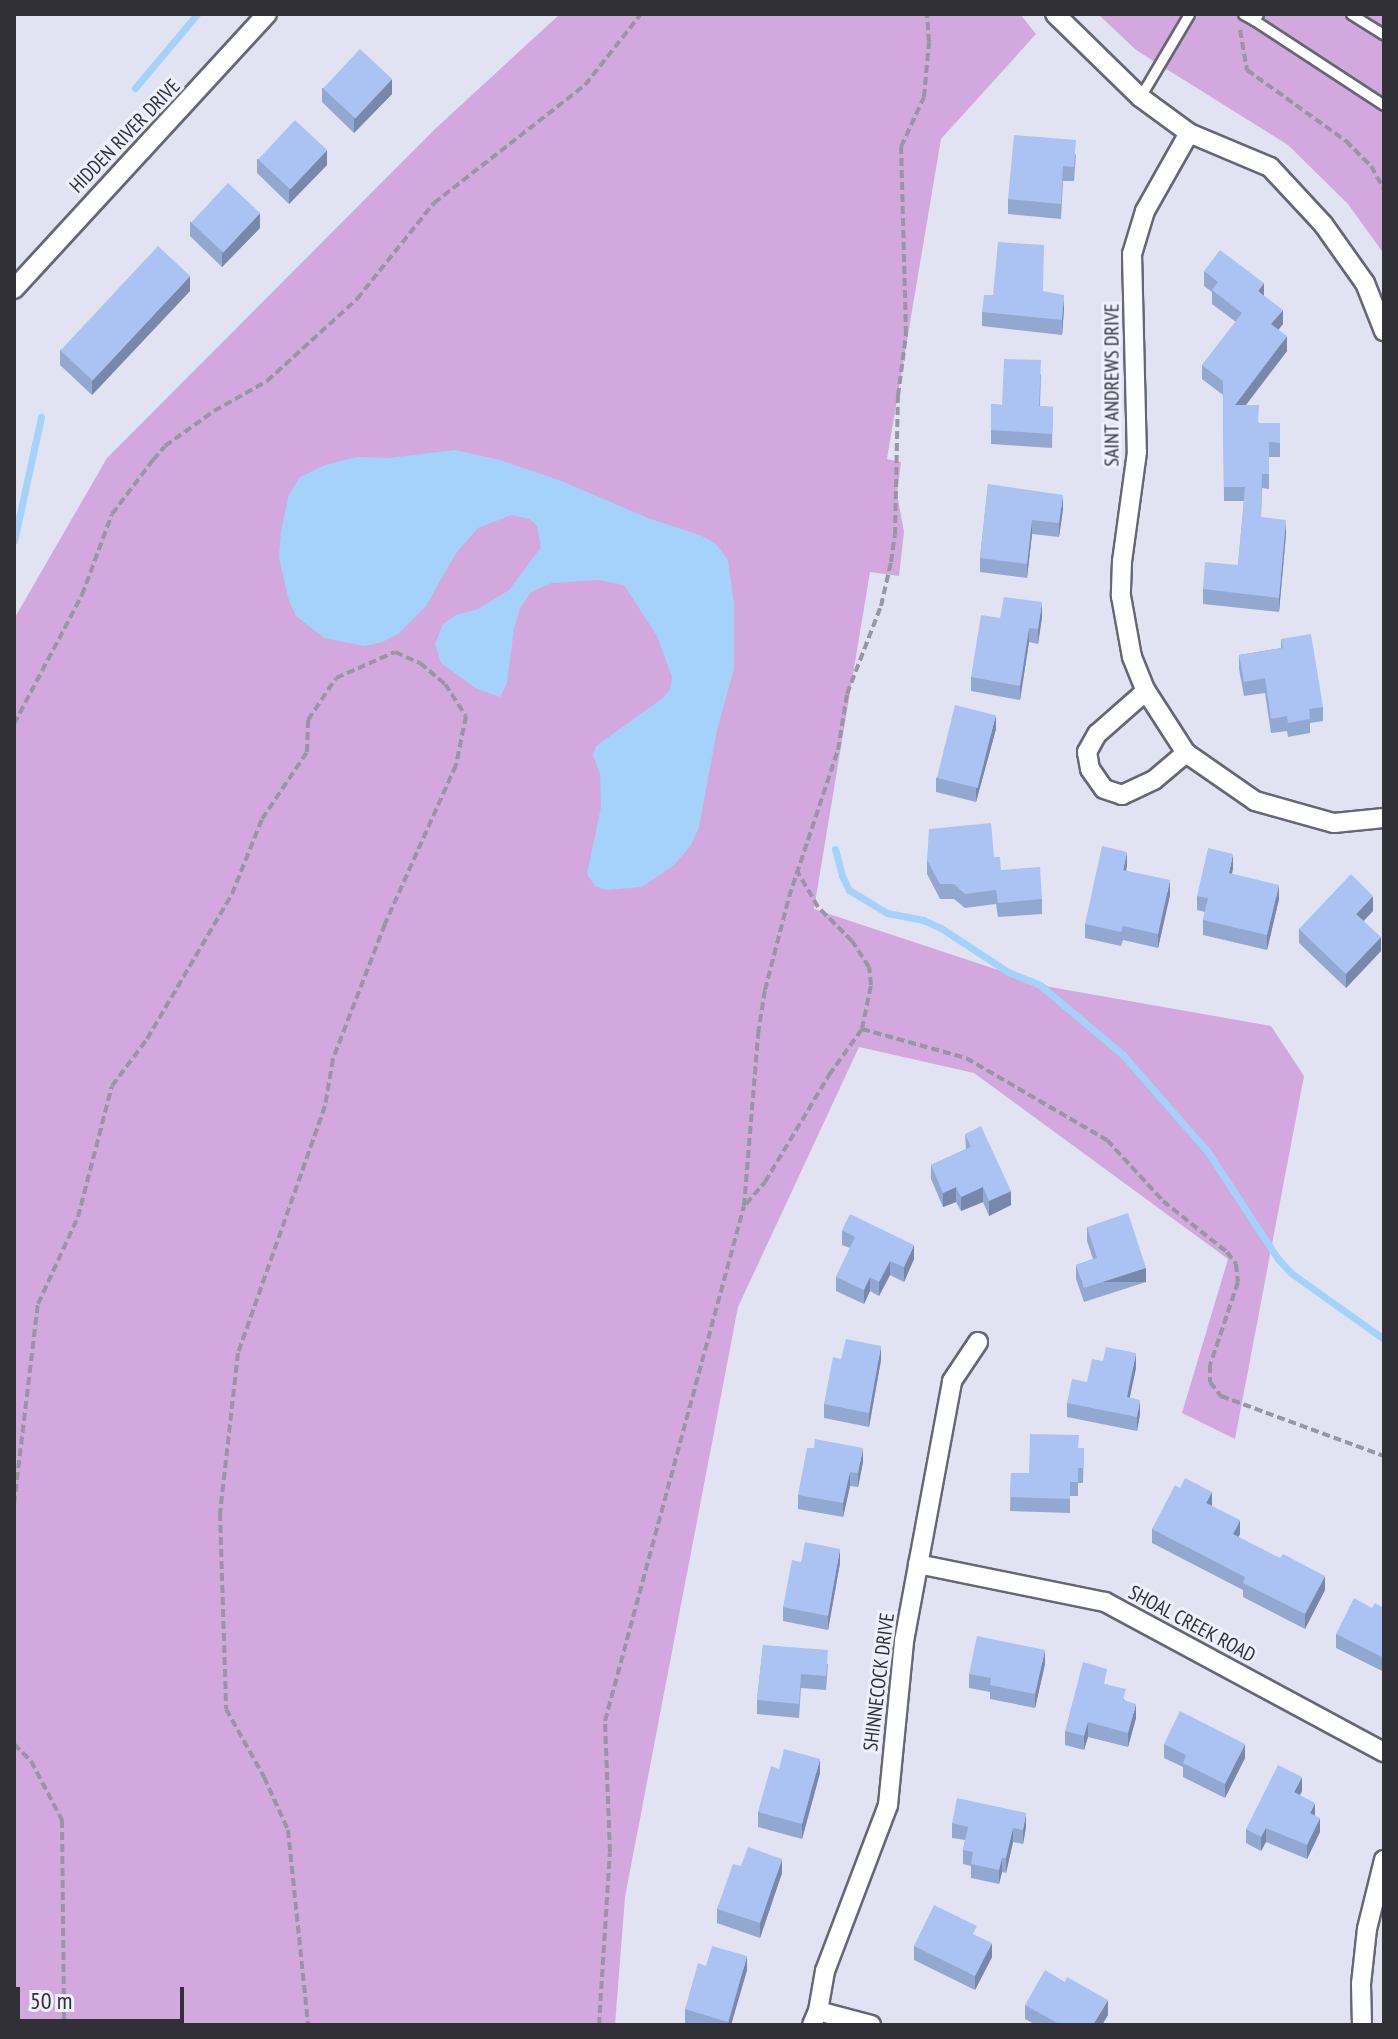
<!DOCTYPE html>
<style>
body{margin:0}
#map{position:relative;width:1398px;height:2039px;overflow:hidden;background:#e2e3f2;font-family:"PT Sans Narrow",sans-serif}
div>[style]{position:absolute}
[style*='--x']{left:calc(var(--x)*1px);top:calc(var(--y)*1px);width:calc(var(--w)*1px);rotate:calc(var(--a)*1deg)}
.green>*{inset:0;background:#d3a8de}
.water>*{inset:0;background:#a4d2f8}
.stream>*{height:7px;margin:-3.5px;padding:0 3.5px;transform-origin:3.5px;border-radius:3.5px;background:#a4d2f8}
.path>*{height:4px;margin-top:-2px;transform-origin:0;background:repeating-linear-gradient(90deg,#9697a2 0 8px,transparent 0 12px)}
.roads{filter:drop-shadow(2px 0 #666774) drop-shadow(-2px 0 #666774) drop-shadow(0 2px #666774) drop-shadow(0 -2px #666774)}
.service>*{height:9px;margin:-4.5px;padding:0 4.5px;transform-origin:4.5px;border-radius:4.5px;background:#fff}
.minor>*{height:18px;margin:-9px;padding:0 9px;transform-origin:9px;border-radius:9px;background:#fff}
.wall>*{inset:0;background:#93a8d1}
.shaded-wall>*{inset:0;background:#7888aa;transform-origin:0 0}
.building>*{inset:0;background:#abc3f3;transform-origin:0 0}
span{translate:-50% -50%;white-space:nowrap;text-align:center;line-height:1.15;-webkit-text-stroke:6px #eff0fd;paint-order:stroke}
.street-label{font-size:20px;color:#303036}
.frame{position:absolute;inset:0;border:16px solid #303036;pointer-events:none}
.scale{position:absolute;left:16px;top:1987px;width:168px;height:36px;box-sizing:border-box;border:4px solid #303036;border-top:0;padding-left:10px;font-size:24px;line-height:28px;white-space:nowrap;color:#303036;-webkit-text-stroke:6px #eff0fd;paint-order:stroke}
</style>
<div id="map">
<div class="green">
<div style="clip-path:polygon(560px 14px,1020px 14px,1036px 34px,941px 139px,887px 459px,901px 462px,897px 494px,904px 532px,899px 576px,870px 572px,814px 909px,1050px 987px,1271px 1026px,1304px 1076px,1235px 1439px,1182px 1413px,1228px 1259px,974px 1073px,859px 1047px,738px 1307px,625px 1897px,615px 2025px,14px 2025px,14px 619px,107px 458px,435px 129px)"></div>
<div style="clip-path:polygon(1098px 14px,1384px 14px,1384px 254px,1348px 204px,1288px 145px,1136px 50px)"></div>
</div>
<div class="water">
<div style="clip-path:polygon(455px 450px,500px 460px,559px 480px,648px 518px,700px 535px,715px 543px,728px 560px,734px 604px,734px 669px,717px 730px,699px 827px,691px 845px,674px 865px,642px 887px,606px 890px,595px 886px,587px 874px,601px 807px,600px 774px,593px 755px,596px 746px,663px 698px,670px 689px,672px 677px,657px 636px,624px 585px,599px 580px,552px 583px,531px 592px,520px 608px,514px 629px,507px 683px,500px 697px,477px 689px,441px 663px,435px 644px,443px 624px,456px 615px,478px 609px,509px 590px,541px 547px,537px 526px,530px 519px,511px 515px,478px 528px,456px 553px,426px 606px,398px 634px,382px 642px,365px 646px,324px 638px,296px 616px,289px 601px,279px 557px,281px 531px,289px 494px,300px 477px,325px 465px,357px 457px,388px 458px)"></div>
</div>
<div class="stream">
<div style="--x:135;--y:88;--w:97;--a:-50"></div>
<div style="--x:14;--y:541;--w:127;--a:-77.7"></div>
<div style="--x:835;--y:849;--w:28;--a:75"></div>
<div style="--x:842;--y:876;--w:16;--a:63"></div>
<div style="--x:849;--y:890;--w:44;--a:31.2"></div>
<div style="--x:887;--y:913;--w:37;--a:11"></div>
<div style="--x:923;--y:920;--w:20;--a:24"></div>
<div style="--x:941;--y:928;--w:80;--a:33.3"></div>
<div style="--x:1008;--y:972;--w:35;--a:22"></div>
<div style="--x:1040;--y:985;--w:109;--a:40.1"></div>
<div style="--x:1123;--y:1055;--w:129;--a:48.8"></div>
<div style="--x:1208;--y:1152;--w:128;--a:56.8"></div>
<div style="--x:1278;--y:1259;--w:19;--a:47"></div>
<div style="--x:1291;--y:1273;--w:114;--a:35.4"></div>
</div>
<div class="path">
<div style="--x:1240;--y:30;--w:41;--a:80.1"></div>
<div style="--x:1247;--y:70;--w:122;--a:35.6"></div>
<div style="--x:1346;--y:141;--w:35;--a:45"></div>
<div style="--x:1371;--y:166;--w:26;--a:61"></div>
<div style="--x:14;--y:724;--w:146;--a:-62.2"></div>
<div style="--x:82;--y:595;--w:86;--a:-69.7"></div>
<div style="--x:112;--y:514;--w:68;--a:-52.8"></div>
<div style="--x:153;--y:460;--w:18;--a:-49"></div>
<div style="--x:165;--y:446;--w:60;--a:-35.5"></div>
<div style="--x:214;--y:411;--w:61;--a:-29.5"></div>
<div style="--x:267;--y:381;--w:122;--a:-42.3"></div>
<div style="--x:357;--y:299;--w:123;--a:-51.3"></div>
<div style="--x:434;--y:203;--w:192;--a:-38"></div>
<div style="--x:585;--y:85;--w:90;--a:-51.7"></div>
<div style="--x:862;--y:1029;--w:108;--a:15.6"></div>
<div style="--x:966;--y:1058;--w:163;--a:30.2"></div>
<div style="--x:1107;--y:1140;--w:83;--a:47.4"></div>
<div style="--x:1163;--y:1201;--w:82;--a:38.6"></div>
<div style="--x:1227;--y:1252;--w:15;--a:53"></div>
<div style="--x:1236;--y:1264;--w:18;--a:84"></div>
<div style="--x:1238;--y:1282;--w:88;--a:108.6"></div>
<div style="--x:1210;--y:1365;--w:17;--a:90"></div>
<div style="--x:1210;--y:1382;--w:18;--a:52"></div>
<div style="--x:1221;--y:1396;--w:174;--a:20.2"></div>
<div style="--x:746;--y:1204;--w:29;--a:-49"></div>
<div style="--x:765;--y:1182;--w:125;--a:-59.1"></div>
<div style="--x:829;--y:1075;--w:57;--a:-54.3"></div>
<div style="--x:862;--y:1029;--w:45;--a:-78.4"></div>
<div style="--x:871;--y:985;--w:18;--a:-96"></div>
<div style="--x:869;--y:967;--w:31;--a:-123"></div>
<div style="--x:852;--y:941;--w:48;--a:-135"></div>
<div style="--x:818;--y:907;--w:42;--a:-120.3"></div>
<div style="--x:14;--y:1504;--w:201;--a:-83.2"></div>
<div style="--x:38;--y:1304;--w:96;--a:-65.3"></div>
<div style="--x:78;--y:1217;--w:135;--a:-75.5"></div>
<div style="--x:112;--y:1086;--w:59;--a:-53.3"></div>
<div style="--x:147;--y:1039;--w:168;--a:-59.6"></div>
<div style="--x:232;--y:894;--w:81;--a:-68.2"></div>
<div style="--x:262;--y:819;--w:81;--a:-56.1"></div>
<div style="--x:307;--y:752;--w:32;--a:-88"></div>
<div style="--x:308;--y:720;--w:50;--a:-56.3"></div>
<div style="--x:336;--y:678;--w:64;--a:-23.8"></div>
<div style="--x:395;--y:652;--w:27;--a:24"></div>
<div style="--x:420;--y:663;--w:33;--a:40"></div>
<div style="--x:445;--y:684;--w:38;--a:57"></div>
<div style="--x:466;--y:716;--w:50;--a:101.5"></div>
<div style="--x:456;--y:765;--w:174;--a:114.1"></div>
<div style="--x:385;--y:924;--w:145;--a:111.1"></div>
<div style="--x:333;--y:1059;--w:48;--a:99.7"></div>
<div style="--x:325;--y:1106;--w:262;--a:109.4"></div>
<div style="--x:238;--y:1353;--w:161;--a:96.4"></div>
<div style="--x:220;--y:1513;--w:196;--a:88.2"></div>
<div style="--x:226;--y:1709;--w:78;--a:60.8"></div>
<div style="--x:264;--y:1777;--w:58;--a:65.6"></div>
<div style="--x:288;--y:1830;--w:196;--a:84.1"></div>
<div style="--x:14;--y:1744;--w:24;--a:45"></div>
<div style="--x:31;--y:1761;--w:67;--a:62.3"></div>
<div style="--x:62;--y:1820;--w:205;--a:89.4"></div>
<div style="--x:599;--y:2025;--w:173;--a:-86.4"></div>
<div style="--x:610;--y:1852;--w:131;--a:-92.2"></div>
<div style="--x:605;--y:1721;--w:533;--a:-74.9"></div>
<div style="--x:744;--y:1206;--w:173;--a:-85.3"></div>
<div style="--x:758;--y:1034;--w:45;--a:-81"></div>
<div style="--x:765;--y:990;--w:96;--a:-75.5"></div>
<div style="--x:789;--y:897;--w:155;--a:-71.6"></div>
<div style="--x:838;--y:750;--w:57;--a:-80.9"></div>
<div style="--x:847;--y:694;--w:94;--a:-68.9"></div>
<div style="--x:881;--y:606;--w:45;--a:-77.2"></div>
<div style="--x:891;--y:562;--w:27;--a:-82"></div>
<div style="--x:895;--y:535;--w:139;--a:-88.8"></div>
<div style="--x:898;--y:396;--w:63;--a:-82.6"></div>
<div style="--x:906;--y:334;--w:187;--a:-91.5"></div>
<div style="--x:901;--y:147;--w:55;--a:-65.3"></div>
<div style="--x:924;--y:97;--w:55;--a:-84.8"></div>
<div style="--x:929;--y:42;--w:28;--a:-94"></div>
</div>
<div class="roads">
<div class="service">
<div style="--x:1243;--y:14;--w:13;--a:29"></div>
<div style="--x:1254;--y:20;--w:7;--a:-56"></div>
<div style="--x:1351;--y:14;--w:39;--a:32"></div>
<div style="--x:1254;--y:20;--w:155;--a:33.2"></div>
<div style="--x:1140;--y:97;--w:96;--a:-59.4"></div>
</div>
<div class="minor">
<div style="--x:1055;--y:14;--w:119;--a:44.3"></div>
<div style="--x:1140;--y:97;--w:61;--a:36.3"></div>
<div style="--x:1189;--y:133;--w:88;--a:22.8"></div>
<div style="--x:1270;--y:167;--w:78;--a:47.1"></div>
<div style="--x:1323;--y:224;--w:72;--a:54.6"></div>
<div style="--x:1365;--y:283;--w:52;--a:68.4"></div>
<div style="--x:1189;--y:133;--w:90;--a:119.4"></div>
<div style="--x:1145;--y:211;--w:45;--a:106.8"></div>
<div style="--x:1132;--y:254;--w:198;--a:88.6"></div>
<div style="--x:1137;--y:452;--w:110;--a:97.8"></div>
<div style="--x:1122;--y:561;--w:35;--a:92"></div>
<div style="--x:1121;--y:596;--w:62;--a:79.8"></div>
<div style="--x:1132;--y:657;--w:37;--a:68"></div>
<div style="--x:1146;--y:691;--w:74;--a:57.2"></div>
<div style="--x:1186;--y:753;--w:84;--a:34.8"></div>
<div style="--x:1255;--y:801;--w:82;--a:15.6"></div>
<div style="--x:1334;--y:823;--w:50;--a:-5.7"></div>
<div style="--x:14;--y:289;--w:374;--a:-47.4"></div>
<div style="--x:1146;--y:691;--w:65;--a:138.7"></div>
<div style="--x:1097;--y:734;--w:21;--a:119"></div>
<div style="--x:1087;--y:752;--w:17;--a:80"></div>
<div style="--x:1090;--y:769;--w:24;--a:55"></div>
<div style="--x:1104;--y:789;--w:19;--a:18"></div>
<div style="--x:1122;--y:795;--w:35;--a:-25"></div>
<div style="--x:1154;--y:780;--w:42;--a:-40.2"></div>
<div style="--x:918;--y:1564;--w:191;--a:11.5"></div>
<div style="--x:1105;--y:1602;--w:317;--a:28.3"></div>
<div style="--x:818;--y:2011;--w:55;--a:14.8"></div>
<div style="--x:812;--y:2025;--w:15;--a:-67"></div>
<div style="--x:818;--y:2011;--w:41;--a:-80.1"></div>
<div style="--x:825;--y:1971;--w:178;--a:-69.2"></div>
<div style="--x:888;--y:1805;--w:165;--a:-84.4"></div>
<div style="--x:904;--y:1641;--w:264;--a:-79.5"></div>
<div style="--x:952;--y:1381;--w:47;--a:-56.3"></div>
<div style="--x:1362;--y:2025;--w:41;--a:-91.4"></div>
<div style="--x:1361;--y:1984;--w:55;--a:-83.8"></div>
<div style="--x:1367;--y:1929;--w:71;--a:-76.2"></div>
</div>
</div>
<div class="wall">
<div style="clip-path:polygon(322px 88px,392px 94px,354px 133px,322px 102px)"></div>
<div style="clip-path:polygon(1076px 154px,1074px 181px,1063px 181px,1061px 219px,1008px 214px,1008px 199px)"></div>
<div style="clip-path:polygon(257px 159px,327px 165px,289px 204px,257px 173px)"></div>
<div style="clip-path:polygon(190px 222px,260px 228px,222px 267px,190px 236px)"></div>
<div style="clip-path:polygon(1204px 271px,1264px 296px,1283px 324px,1278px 330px,1287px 351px,1246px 405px,1259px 423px,1280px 423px,1280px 457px,1269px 457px,1269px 489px,1262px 488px,1261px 517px,1286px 534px,1279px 612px,1203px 604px,1203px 589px,1238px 565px,1244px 501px,1224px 501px,1223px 395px,1202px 379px,1202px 365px,1236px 322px,1212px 304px,1212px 292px,1204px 286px)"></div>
<div style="clip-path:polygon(190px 291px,92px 395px,60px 365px,60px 350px)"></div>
<div style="clip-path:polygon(1043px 292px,1064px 309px,1062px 335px,982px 326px,982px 312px,993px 295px)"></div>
<div style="clip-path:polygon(1041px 374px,1040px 406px,1053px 407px,1052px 448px,991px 444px,991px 404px,1002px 405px)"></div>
<div style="clip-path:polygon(988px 484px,1063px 509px,1059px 537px,1032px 534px,1027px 578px,980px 572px,980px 558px)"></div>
<div style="clip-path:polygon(1042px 617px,1038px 644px,1029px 642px,1020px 700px,971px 691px,971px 677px,1000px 618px)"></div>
<div style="clip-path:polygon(1281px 639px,1323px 707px,1323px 721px,1310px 723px,1310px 733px,1288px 737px,1287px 731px,1271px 733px,1265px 693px,1244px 696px,1239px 669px,1239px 655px,1281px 648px)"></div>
<div style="clip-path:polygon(996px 729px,976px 802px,936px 792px,936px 778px)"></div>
<div style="clip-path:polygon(994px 857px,1001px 870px,1042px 899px,1042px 914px,998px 917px,996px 904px,965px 908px,954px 899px,940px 899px,927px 874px,927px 860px)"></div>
<div style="clip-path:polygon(1127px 866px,1126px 870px,1170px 895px,1158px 948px,1123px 940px,1121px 946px,1085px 938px,1085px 924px)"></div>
<div style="clip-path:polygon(1233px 868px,1232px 874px,1279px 899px,1267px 950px,1203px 935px,1203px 920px,1205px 912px,1197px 910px,1197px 896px)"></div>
<div style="clip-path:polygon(1373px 911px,1364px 921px,1381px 951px,1346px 988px,1299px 943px,1299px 929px)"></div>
<div style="clip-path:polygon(965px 1134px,1011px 1205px,989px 1216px,983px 1202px,961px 1211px,956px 1202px,943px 1207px,931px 1179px,931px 1165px,966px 1149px)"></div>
<div style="clip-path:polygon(1087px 1227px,1146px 1282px,1084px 1302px,1076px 1279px,1076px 1265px,1093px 1259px,1087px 1241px)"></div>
<div style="clip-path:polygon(842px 1230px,914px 1259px,904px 1282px,890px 1275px,879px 1296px,870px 1291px,864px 1304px,836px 1291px,836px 1277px,850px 1248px,842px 1245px)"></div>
<div style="clip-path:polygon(841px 1359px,881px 1360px,869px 1427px,824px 1418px,824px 1404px)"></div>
<div style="clip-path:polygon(1136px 1368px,1129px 1397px,1140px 1414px,1137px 1431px,1067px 1417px,1067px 1403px,1087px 1382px)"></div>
<div style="clip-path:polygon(1078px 1448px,1084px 1448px,1083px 1483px,1078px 1483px,1078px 1496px,1070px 1496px,1070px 1513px,1010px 1511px,1011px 1473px,1029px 1473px)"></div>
<div style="clip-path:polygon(863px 1462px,858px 1487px,850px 1486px,843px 1517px,798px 1509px,798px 1495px)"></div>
<div style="clip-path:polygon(1180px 1488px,1212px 1506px,1240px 1534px,1238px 1537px,1325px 1590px,1305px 1629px,1243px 1597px,1243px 1590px,1152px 1543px,1152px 1529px)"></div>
<div style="clip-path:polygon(801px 1562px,840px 1563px,828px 1630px,783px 1621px,783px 1607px)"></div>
<div style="clip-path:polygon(1372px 1608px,1384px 1608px,1384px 1672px,1336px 1648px,1336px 1634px)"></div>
<div style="clip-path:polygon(763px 1645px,828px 1664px,826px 1690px,801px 1688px,799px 1718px,757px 1714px,757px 1700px)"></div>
<div style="clip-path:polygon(1045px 1664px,1035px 1708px,990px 1699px,990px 1692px,969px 1688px,969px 1674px)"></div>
<div style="clip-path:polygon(1107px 1684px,1126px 1701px,1136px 1718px,1128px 1747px,1088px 1737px,1084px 1750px,1065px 1745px,1065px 1731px)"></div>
<div style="clip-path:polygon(1164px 1744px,1245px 1758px,1225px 1798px,1183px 1777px,1183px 1767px,1164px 1758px)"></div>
<div style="clip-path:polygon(779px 1769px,820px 1773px,802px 1839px,758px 1827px,758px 1812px)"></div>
<div style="clip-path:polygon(1302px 1791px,1300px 1795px,1315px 1815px,1320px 1832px,1307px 1859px,1266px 1842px,1261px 1851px,1246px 1843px,1246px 1829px)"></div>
<div style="clip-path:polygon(952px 1823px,1026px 1827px,1023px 1844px,1013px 1842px,1006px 1873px,1002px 1872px,999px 1884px,971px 1878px,971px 1866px,963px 1864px,963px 1850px,965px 1840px,952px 1838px)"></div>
<div style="clip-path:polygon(741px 1866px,782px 1873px,760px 1938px,717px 1923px,717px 1909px)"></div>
<div style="clip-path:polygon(977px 1936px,992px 1957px,975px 1990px,914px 1960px,914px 1946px)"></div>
<div style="clip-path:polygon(706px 1966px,747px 1970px,731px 2025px,690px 2025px,685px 2024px,685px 2009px)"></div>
<div style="clip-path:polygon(1025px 2005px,1108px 2015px,1102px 2025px,1036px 2025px,1025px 2019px)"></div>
</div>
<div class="shaded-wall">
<div style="clip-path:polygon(392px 79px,392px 94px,354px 133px,354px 119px)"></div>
<div style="clip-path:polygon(327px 150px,327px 165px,289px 204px,289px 190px)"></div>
<div style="clip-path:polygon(260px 213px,260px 228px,222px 267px,222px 253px)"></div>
<div style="clip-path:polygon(190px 276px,190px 291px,92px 395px,92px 381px)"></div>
<div style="clip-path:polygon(1264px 283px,1264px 298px,1258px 291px)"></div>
<div style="clip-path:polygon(1064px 295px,1064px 309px,1062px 335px,1062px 320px)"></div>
<div style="clip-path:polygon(1283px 310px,1283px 324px,1271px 339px,1271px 324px)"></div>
<div style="clip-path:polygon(1287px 336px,1287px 351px,1235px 419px,1235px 405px)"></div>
<div style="clip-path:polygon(1063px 495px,1063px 509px,1059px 537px,1059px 523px)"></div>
<div style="clip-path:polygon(1032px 520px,1032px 534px,1027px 578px,1027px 564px)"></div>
<div style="clip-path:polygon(1286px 520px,1286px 534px,1279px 612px,1279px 598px)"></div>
<div style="clip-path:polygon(1042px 602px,1042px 617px,1038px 644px,1038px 629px)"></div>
<div style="clip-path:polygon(1029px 628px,1029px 642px,1020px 700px,1020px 686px)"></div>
<div style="clip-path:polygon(996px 715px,996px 729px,976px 802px,976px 788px)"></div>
<div style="clip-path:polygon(1127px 852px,1127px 866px,1123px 884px,1123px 870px)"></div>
<div style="clip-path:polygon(1233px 854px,1233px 868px,1229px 888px,1229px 873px)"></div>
<div style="clip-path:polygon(1170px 880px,1170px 895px,1158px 948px,1158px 934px)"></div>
<div style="clip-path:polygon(1279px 885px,1279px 899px,1267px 950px,1267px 935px)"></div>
<div style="clip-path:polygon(1373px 896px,1373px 911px,1356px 928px,1356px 914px)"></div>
<div style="clip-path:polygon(1381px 937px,1381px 951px,1346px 988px,1346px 974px)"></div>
<div style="clip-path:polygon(956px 1187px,956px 1202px,943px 1207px,943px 1193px)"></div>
<div style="clip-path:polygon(983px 1187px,983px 1202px,961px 1211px,961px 1197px)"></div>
<div style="clip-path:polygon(1011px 1191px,1011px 1205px,989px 1216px,989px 1201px)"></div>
<div style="clip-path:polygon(914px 1245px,914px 1259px,904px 1282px,904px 1267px)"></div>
<div style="clip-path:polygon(890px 1261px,890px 1275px,879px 1296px,879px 1282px)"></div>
<div style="left:1146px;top:1268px;width:14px;height:65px;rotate:90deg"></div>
<div style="clip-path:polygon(870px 1277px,870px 1291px,864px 1304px,864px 1290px)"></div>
<div style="clip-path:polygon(881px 1346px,881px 1360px,869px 1427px,869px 1413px)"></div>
<div style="clip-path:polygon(1136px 1353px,1136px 1368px,1127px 1411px,1127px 1397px)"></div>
<div style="clip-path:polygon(1140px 1400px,1140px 1414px,1137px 1431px,1137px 1417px)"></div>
<div style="clip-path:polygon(863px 1448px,863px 1462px,858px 1487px,858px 1473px)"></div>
<div style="clip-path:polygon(850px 1472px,850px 1486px,843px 1517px,843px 1503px)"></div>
<div style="clip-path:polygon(1212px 1492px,1212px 1506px,1206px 1503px)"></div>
<div style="clip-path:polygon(1240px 1520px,1240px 1534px,1233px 1548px,1233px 1534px)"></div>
<div style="clip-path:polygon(840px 1549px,840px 1563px,828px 1630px,828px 1616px)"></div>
<div style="clip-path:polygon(1325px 1576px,1325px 1590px,1305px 1629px,1305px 1614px)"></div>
<div style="clip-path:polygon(1045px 1650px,1045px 1664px,1035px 1708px,1035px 1694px)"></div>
<div style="clip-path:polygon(1136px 1704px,1136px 1718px,1128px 1747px,1128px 1733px)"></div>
<div style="clip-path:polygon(1088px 1722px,1088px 1737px,1084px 1750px,1084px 1736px)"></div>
<div style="clip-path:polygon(1245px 1744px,1245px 1758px,1225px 1798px,1225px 1784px)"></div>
<div style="clip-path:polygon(820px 1759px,820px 1773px,802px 1839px,802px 1824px)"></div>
<div style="clip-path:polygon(1302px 1777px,1302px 1791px,1294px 1806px,1294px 1792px)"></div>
<div style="clip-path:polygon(1315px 1803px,1315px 1817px,1310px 1813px)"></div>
<div style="clip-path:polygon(1026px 1813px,1026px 1827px,1023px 1844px,1023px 1830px)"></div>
<div style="clip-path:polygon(1320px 1818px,1320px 1832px,1307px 1859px,1307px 1845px)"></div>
<div style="clip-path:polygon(1013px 1828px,1013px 1842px,1006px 1873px,1006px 1858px)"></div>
<div style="clip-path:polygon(1266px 1828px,1266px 1842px,1261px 1851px,1261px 1837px)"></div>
<div style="clip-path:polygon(1002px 1858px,1002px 1872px,999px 1884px,999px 1870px)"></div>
<div style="clip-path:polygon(782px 1859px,782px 1873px,760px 1938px,760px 1923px)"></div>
<div style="clip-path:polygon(992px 1943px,992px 1957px,975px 1990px,975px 1976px)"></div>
<div style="clip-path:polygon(747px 1956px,747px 1970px,731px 2025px,728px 2025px)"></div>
<div style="clip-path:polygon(1108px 2000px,1108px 2015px,1102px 2025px,1093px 2025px)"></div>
</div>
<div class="building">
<div style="left:360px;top:49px;width:44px;height:54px;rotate:43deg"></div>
<div style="left:295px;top:120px;width:44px;height:54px;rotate:43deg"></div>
<div style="clip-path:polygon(1014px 135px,1076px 140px,1074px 167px,1063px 166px,1061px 204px,1008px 199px)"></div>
<div style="left:228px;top:183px;width:44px;height:54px;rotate:43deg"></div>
<div style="clip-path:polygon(998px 242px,1044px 245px,1043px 291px,1064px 295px,1062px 320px,982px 312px,984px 295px,993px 295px)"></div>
<div style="left:158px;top:246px;width:44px;height:143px;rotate:43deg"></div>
<div style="clip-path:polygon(1220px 250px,1264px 283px,1258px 291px,1283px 310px,1271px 324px,1287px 336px,1235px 405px,1259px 405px,1258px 423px,1280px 423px,1280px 443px,1269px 442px,1269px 474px,1262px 474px,1261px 517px,1286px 520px,1279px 598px,1203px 589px,1205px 562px,1238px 565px,1245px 487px,1224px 487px,1223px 381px,1202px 365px,1242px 313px,1212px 290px,1218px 282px,1204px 271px)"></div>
<div style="clip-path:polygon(1004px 359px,1041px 360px,1039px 406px,1053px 407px,1052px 434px,991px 430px,991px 404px,1002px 405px)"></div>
<div style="clip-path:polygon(988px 484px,1063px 495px,1059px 523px,1032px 520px,1027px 564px,980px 558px)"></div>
<div style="clip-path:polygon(1004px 597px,1042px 602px,1038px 629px,1029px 628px,1020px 686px,971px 677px,981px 615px,1000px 618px)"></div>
<div style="clip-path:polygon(1311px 634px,1323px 707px,1309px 709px,1310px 719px,1288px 723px,1287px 716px,1271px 719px,1265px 678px,1244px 682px,1239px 655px,1283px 648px,1281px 639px)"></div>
<div style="left:955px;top:705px;width:42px;height:75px;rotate:14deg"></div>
<div style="clip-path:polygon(991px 823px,994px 857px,1000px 857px,1001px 870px,1040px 867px,1042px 899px,998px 903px,996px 890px,965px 894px,954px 884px,940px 884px,927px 860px,929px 829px)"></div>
<div style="clip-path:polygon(1102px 846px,1127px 852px,1123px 870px,1170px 880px,1158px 934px,1123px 926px,1121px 932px,1085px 924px)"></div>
<div style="clip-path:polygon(1208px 848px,1233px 854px,1229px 873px,1279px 885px,1267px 935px,1203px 920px,1208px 898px,1197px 896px)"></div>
<div style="clip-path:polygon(1351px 874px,1373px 896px,1356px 914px,1381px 937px,1346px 974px,1299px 929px)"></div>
<div style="clip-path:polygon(981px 1126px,1011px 1191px,989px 1201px,983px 1187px,961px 1197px,956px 1187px,943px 1193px,931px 1165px,971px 1147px,965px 1134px)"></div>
<div style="clip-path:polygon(1128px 1213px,1146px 1268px,1084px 1288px,1076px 1265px,1097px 1258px,1087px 1227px)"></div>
<div style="clip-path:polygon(850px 1214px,914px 1245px,904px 1267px,890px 1261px,879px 1282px,870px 1277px,864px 1290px,836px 1277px,855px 1237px,842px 1230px)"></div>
<div style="clip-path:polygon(846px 1339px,881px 1346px,869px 1413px,824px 1404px,833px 1357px,841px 1359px)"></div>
<div style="clip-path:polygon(1106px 1347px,1136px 1353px,1127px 1397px,1140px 1400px,1137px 1417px,1067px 1403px,1072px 1379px,1087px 1382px,1092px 1359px,1103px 1361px)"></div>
<div style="clip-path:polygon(1030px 1434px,1079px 1435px,1078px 1448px,1084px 1448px,1083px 1468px,1078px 1468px,1078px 1482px,1070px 1482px,1070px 1499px,1010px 1497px,1011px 1473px,1029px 1473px)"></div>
<div style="clip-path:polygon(815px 1439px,863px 1448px,858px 1473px,850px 1472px,843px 1503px,798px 1495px,807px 1448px,814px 1448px)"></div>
<div style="clip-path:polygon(1185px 1478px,1212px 1492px,1206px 1503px,1240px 1520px,1233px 1534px,1280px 1558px,1283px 1554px,1325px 1576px,1305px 1614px,1243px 1583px,1245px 1577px,1152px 1529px,1175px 1485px,1180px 1488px)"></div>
<div style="clip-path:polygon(805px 1542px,840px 1549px,828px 1616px,783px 1607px,792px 1560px,801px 1562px)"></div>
<div style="clip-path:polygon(1354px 1598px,1372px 1608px,1375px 1603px,1384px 1608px,1384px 1658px,1336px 1634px)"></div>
<div style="clip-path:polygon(977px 1636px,1045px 1650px,1035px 1694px,990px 1685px,991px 1678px,969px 1674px)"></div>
<div style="clip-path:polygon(763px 1645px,828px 1650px,826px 1676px,801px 1674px,799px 1704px,757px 1700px)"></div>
<div style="clip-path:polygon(1083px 1662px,1107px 1669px,1104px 1684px,1126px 1689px,1123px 1700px,1136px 1704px,1128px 1733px,1088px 1722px,1084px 1736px,1065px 1731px)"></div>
<div style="clip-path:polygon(1180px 1711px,1245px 1744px,1225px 1784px,1183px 1763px,1186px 1755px,1164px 1744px)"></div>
<div style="clip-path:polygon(784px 1749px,820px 1759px,802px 1824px,758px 1812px,771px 1766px,779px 1769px)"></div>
<div style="clip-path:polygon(1278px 1765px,1302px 1777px,1294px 1792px,1315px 1803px,1310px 1813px,1320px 1818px,1307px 1845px,1266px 1828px,1261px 1837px,1246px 1829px)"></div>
<div style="clip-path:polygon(957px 1798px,1026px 1813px,1023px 1830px,1013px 1828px,1006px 1858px,1002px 1858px,999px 1870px,971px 1864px,973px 1852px,963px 1850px,968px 1827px,952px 1823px)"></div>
<div style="clip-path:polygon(748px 1847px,782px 1859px,760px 1923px,717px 1909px,733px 1864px,741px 1866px)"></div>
<div style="clip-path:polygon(934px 1905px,977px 1926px,973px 1934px,992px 1943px,975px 1976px,914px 1946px)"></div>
<div style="clip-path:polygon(712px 1946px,747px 1956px,728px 2022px,685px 2009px,698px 1963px,706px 1966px)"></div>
<div style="clip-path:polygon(1045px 1970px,1065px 1982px,1067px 1977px,1108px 2000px,1093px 2025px,1061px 2025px,1025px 2005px)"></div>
</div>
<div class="street-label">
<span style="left:125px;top:136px;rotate:-46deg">HIDDEN RIVER DRIVE</span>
<span style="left:1112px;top:385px;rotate:-90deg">SAINT ANDREWS DRIVE</span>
<span style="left:1192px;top:1624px;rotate:28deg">SHOAL CREEK ROAD</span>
<span style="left:879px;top:1682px;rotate:-83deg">SHINNECOCK DRIVE</span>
</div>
<div class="frame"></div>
<div class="scale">50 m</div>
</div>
